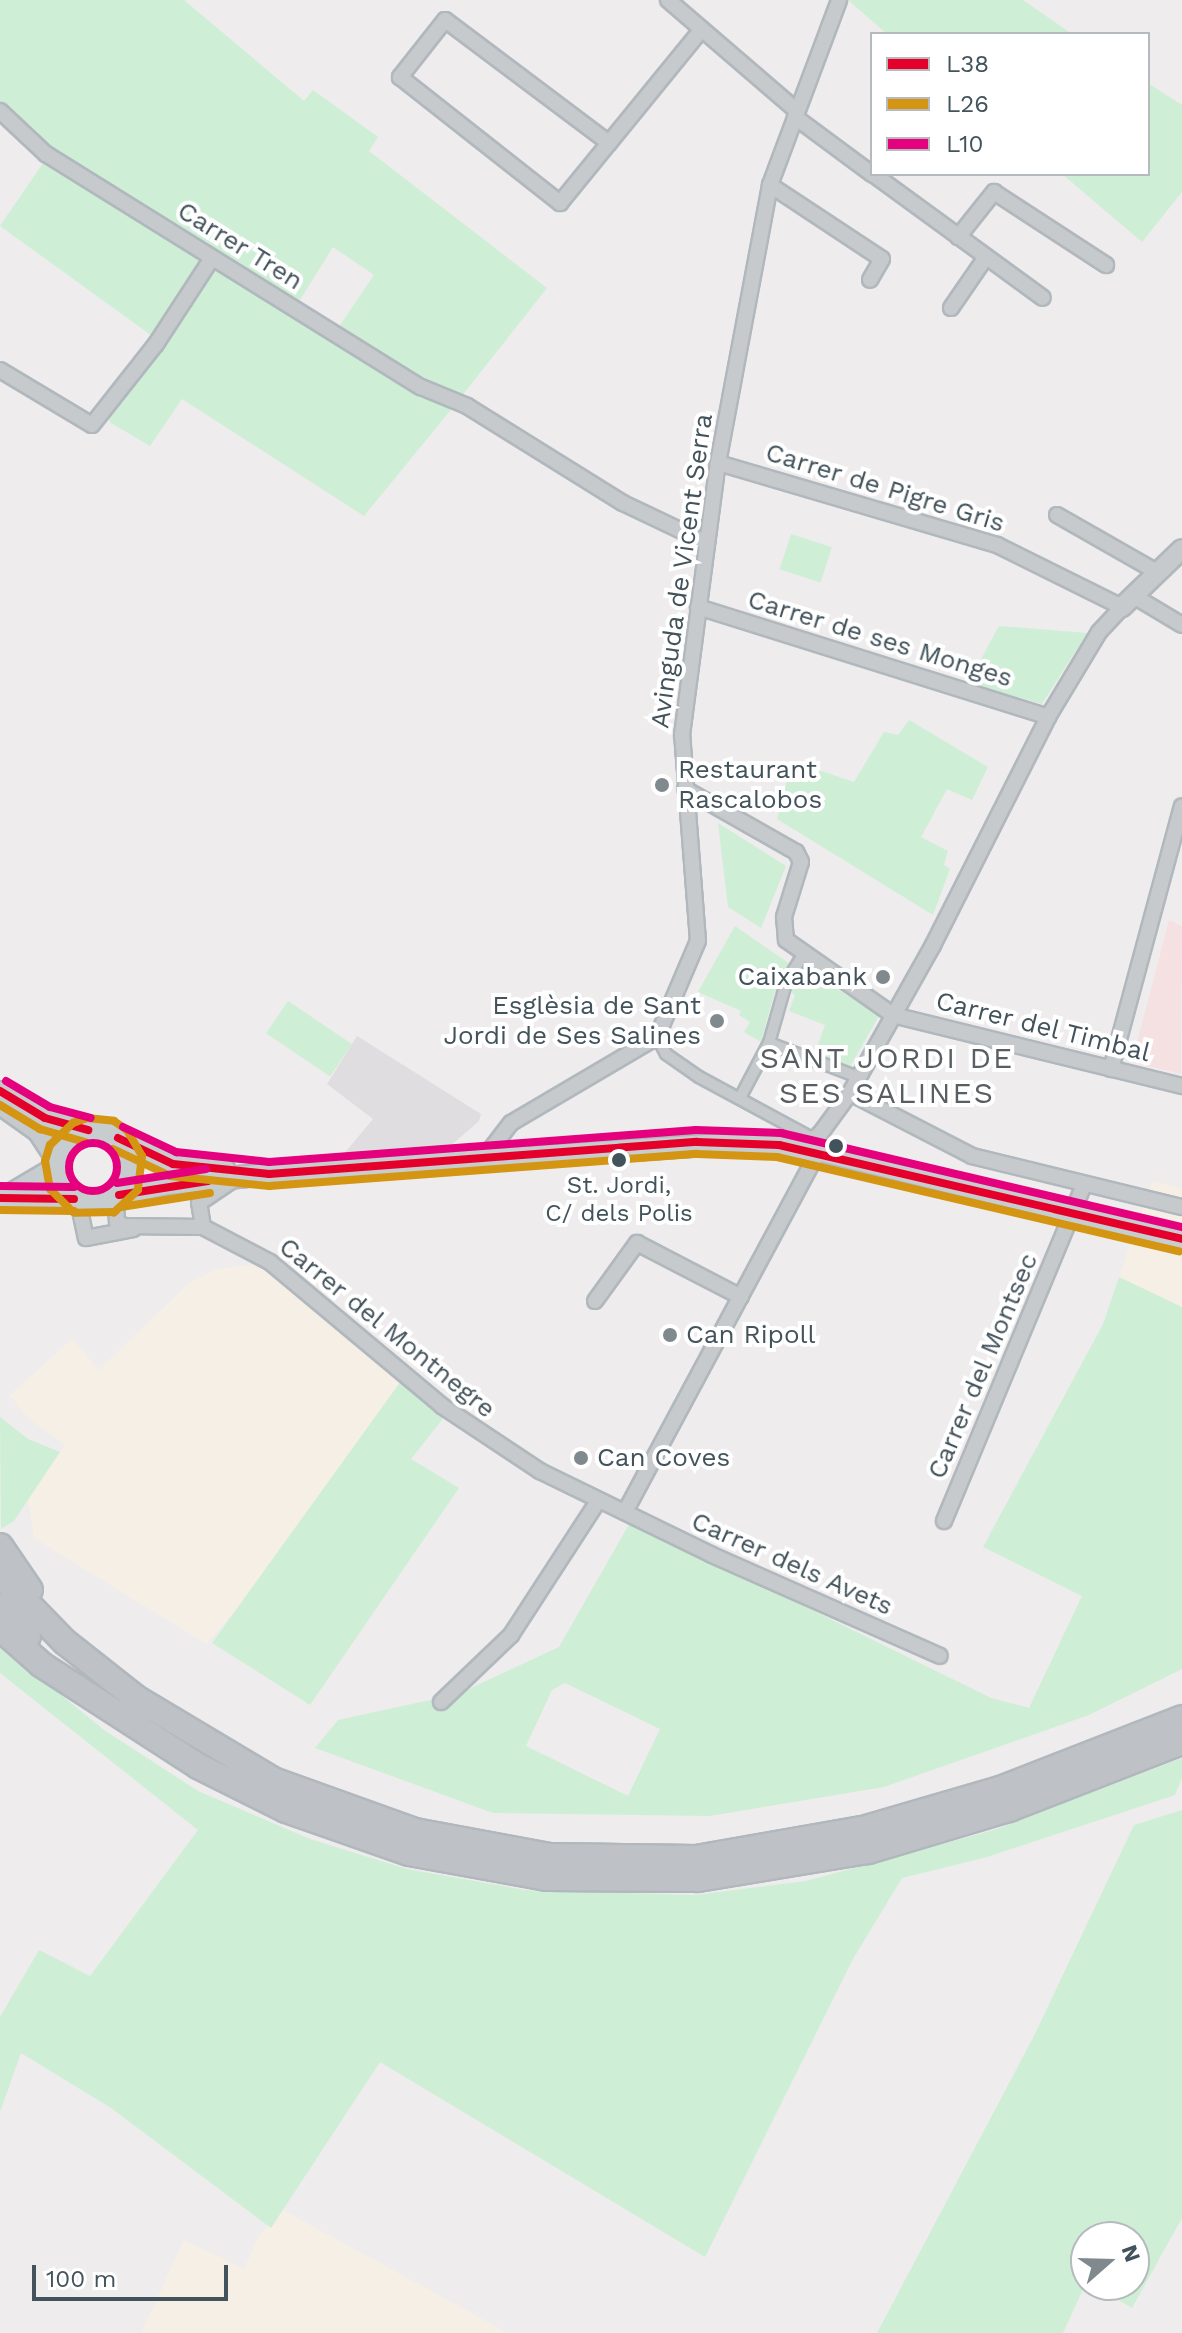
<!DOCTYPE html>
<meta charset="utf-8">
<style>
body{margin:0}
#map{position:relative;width:1182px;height:2333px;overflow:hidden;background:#eeeced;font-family:"Work Sans",sans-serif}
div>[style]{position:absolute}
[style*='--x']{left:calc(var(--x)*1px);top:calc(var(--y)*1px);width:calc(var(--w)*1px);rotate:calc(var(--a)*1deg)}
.commercial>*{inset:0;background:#f6efe6}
.education>*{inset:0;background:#dfdddf}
.medical>*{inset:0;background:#f6e1e2}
.green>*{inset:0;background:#ceefd6;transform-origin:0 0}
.roads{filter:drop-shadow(2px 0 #b1b8bd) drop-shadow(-2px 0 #b1b8bd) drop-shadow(0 2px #b1b8bd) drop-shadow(0 -2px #b1b8bd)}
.pedestrian>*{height:10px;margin:-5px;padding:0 5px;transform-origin:5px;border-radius:5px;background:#c6cacc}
.minor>*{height:14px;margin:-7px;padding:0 7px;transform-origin:7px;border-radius:7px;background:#c6cacc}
.tertiary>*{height:18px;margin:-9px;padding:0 9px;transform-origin:9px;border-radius:9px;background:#c6cacc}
.secondary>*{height:20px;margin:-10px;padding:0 10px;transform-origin:10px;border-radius:10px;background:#c7ccce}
.secondary>.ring{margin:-10px;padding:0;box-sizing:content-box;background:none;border:20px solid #c7ccce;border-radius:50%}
.trunk>*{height:24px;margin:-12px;padding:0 12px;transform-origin:12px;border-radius:12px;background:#bec2c6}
.bus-1>*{height:8px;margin:-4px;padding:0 4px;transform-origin:4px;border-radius:4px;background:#e4002b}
.bus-2>*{height:8px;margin:-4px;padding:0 4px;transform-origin:4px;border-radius:4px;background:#d39512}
.bus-3>*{height:8px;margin:-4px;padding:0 4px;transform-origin:4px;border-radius:4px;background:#e5007d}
.bus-3>.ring{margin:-4px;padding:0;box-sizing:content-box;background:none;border:8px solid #e5007d;border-radius:50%}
.dots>*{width:22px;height:22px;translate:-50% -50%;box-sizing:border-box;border:4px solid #fff;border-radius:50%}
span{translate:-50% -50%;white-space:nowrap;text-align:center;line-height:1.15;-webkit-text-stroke:8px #fff;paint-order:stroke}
.bus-label{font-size:24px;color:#43535b}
.street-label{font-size:26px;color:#43535b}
.poi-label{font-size:26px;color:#43535b}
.left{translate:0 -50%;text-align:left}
.right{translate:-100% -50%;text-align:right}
.quarter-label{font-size:30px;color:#585e62;letter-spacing:2px}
.legend{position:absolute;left:870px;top:32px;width:280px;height:144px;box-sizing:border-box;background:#fff;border:2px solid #b4babd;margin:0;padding:10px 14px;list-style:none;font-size:24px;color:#43535b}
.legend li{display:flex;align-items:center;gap:16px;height:40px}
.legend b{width:40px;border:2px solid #b4babd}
.north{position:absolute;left:1070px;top:2221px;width:80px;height:80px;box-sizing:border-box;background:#fff;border:2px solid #b4babd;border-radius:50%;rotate:70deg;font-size:22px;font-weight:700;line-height:32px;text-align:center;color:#43535b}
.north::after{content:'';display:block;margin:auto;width:28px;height:36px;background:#7f898e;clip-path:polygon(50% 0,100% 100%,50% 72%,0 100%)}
.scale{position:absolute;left:32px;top:2265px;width:196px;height:36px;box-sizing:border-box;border:4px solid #43535b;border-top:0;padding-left:10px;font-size:24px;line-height:28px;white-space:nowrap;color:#43535b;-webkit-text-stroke:6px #fff;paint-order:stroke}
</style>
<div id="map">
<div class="commercial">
<div style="clip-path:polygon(1152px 1181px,1182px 1189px,1182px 1307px,1119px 1277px)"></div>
<div style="clip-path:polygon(263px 1263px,401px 1381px,247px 1597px,206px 1644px,34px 1538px,28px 1498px,65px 1445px,27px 1417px,10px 1395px,72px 1339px,99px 1370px,189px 1283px,217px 1269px)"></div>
<div style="clip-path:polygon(281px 2209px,508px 2333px,141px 2333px,184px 2240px,244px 2269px,257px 2239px)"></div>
</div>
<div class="education">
<div style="clip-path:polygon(357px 1036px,481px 1114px,479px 1121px,449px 1147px,343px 1155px,373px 1119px,327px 1084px)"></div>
</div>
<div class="medical">
<div style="clip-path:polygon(1169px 920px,1182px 926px,1181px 1074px,1132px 1062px)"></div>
</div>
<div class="green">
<div style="clip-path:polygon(0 0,184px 0,304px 101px,313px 90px,378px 137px,369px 151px,547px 288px,461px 397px,416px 376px,338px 328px,374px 275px,333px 247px,298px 303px,34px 137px,0 102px)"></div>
<div style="clip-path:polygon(848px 0,1023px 0,1072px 34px,887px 34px)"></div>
<div style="clip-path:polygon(1148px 83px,1182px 105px,1182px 192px,1142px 242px,1062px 174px,1148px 174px)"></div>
<div style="clip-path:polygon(45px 160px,205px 259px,155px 338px,0 226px)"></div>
<div style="clip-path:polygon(213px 267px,454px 406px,364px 516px,182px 399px,150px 446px,111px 423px,107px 417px)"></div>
<div style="left:791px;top:534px;width:43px;height:37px;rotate:18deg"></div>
<div style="clip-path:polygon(999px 626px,1087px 633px,1042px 704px,968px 683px)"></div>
<div style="clip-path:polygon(909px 720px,988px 767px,972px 800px,947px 789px,921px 837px,948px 851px,944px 865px,950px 869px,933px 915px,777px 819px,792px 761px,854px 782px,884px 732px,898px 735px)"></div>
<div style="clip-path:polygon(718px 823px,786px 866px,761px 928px,728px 907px)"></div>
<div style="clip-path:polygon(735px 926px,790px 964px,774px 994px,761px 1042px,744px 1032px,750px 1022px,739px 1015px,741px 1011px,698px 992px)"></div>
<div style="clip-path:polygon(802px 966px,879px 1016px,848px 1070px,798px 1053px,801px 1047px,815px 1053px,825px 1025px,789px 1011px,795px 995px,789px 991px)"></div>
<div style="left:288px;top:1001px;width:77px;height:39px;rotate:34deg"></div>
<div style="clip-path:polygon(evenodd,1119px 1277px,1182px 1307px,1182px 1669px,1089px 1715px,884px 1787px,710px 1816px,493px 1813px,315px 1748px,338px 1720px,458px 1694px,559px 1647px,631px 1521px,991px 1698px,1029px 1708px,1082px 1596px,983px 1547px,1103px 1324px,1119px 1277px,565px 1683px,660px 1729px,628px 1796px,526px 1746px,552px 1690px,565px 1683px)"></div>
<div style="clip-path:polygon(401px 1381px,445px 1416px,411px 1459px,459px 1488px,310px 1705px,212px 1643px)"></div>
<div style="clip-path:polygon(0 1417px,28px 1439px,60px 1452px,14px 1521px,1px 1529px)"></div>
<div style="clip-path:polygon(0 1645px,104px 1730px,198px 1791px,310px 1839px,407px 1869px,525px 1890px,695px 1895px,806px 1881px,994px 1830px,1182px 1758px,1182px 1778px,1175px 1795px,987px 1857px,902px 1878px,853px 1959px,705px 2257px,380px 2062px,271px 2228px,111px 2108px,21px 2053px,0 2112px,0 2017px,39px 1950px,90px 1976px,198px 1830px,0 1673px)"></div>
<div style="clip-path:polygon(1182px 1810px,1182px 2218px,1132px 2308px,1092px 2285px,1134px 2285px,1134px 2237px,1086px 2237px,1086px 2283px,1063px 2333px,877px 2333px,1034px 2036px,1134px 1825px)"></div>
</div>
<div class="roads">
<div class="pedestrian">
<div style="--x:657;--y:1037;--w:19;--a:62"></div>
<div style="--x:666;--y:1054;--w:40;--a:34.9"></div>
<div style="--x:699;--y:1077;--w:126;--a:28.4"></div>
<div style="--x:810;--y:1137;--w:10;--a:-17"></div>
<div style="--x:769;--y:1043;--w:95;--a:20.9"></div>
<div style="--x:741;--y:1096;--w:60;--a:-62.2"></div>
<div style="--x:769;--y:1043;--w:62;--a:-74.2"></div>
<div style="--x:786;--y:983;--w:35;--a:-59"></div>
</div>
<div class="minor">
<div style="--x:668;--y:0;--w:170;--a:40.7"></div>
<div style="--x:0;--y:111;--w:63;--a:43.1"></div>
<div style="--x:46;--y:154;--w:441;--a:31.9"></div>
<div style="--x:421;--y:387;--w:50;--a:22.4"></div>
<div style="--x:467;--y:406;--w:184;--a:31.9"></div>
<div style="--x:623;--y:503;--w:93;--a:25.5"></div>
<div style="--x:795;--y:117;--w:96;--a:36.5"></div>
<div style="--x:609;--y:143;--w:205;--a:-143.1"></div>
<div style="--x:445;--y:20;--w:73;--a:128.3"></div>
<div style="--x:400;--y:77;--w:204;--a:38.2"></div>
<div style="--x:560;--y:203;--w:77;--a:-50.8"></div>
<div style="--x:609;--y:143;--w:147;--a:-50.8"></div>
<div style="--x:873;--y:174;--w:210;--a:36.1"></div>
<div style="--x:770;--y:185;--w:134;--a:33.5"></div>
<div style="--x:882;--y:259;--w:24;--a:120"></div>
<div style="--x:958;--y:237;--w:58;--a:-51.3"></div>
<div style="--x:994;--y:192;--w:134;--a:33.1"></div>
<div style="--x:951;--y:308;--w:62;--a:-55.5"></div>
<div style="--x:0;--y:370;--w:107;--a:30.9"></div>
<div style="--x:92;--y:425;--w:103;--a:-51.7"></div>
<div style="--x:156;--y:344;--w:103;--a:-56.9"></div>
<div style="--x:1057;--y:515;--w:115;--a:29.7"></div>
<div style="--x:1132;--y:595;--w:58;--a:31"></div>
<div style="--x:698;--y:607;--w:367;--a:17.4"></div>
<div style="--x:685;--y:789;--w:128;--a:29.6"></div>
<div style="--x:796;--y:852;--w:11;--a:63"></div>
<div style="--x:801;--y:862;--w:58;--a:107.2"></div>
<div style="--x:784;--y:917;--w:23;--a:85"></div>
<div style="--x:786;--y:940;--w:131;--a:35"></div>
<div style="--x:893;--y:1015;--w:298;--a:13.8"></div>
<div style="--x:1111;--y:1069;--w:272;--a:-74.9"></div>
<div style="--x:850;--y:1093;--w:137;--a:27.3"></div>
<div style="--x:972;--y:1156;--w:216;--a:13.7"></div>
<div style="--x:484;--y:1158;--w:44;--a:-52.4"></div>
<div style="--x:511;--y:1123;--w:169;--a:-30.5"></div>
<div style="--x:657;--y:1037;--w:104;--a:-66.9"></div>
<div style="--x:698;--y:941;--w:207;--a:-94.4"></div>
<div style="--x:682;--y:735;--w:274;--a:-82.5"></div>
<div style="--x:718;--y:463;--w:283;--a:-79.4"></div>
<div style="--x:770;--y:185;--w:197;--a:-69.5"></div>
<div style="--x:116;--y:1198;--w:24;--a:88"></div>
<div style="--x:117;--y:1222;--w:8;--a:30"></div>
<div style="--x:124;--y:1226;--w:79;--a:0.7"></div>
<div style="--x:203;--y:1227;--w:76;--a:27.6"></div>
<div style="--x:270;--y:1262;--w:224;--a:39.9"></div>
<div style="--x:442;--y:1406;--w:118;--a:33.6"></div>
<div style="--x:540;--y:1471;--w:191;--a:26"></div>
<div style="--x:712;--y:1555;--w:249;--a:23.9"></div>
<div style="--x:78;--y:1201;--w:38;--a:78"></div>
<div style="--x:86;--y:1238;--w:48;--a:-10.8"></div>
<div style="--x:203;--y:1227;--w:24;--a:-99"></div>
<div style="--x:199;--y:1203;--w:37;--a:-34"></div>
<div style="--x:595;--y:1301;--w:72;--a:-54.1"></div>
<div style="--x:637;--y:1243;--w:117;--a:27.4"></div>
<div style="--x:625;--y:1512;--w:400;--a:-61.8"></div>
<div style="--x:814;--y:1159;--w:26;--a:-77"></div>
<div style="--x:820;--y:1134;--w:51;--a:-53.8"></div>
<div style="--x:850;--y:1093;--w:170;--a:-60.7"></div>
<div style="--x:933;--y:945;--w:255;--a:-63.2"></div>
<div style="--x:1048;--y:717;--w:99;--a:-59"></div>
<div style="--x:1099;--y:632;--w:34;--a:-47"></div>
<div style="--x:1122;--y:607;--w:140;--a:-153.6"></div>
<div style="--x:997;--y:545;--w:291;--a:-163.6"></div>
<div style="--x:944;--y:1521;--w:365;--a:-67.4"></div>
<div style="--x:441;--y:1702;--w:97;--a:-43.7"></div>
<div style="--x:511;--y:1635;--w:160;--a:-57"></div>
</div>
<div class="tertiary">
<div style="--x:1122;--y:607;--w:83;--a:-44"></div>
<div style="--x:0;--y:1091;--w:52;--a:31"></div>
<div style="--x:45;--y:1118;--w:45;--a:15.6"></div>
<div style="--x:0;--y:1105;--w:47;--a:35.4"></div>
<div style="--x:38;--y:1132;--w:35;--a:57"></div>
</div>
<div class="secondary">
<div class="ring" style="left:57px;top:1130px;width:54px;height:54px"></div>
<div style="--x:119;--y:1139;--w:60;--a:24.8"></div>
<div style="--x:173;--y:1164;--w:52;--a:6.6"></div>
<div style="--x:119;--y:1195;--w:49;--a:-12.9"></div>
<div style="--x:167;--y:1184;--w:102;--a:-5.6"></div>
<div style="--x:269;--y:1174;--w:469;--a:-3.8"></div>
<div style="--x:737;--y:1143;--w:79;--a:5.1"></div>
<div style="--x:816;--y:1150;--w:377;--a:13.7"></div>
<div style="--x:8;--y:1196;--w:57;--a:-30.6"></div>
<div style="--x:0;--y:1198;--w:74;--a:0.8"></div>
</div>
<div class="trunk">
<div style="--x:0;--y:1546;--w:53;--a:55.7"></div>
<div style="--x:0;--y:1575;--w:93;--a:45.9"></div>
<div style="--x:65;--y:1642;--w:90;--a:38.3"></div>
<div style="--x:136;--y:1698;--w:160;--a:30.9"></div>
<div style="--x:273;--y:1780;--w:151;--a:19.8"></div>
<div style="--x:415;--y:1831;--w:137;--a:10.5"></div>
<div style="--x:550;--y:1856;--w:146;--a:0.8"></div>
<div style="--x:696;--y:1858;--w:169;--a:-9.9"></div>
<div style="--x:863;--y:1829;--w:143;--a:-16.3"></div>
<div style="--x:1000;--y:1789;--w:195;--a:-21.3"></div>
<div style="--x:0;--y:1606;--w:41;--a:47"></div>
<div style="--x:0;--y:1628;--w:56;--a:41.4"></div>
<div style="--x:42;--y:1665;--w:186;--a:32.9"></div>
<div style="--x:198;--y:1766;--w:98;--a:26.6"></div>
<div style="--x:286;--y:1810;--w:130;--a:19.3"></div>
<div style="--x:409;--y:1853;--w:140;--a:10.3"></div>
<div style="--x:547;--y:1878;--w:151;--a:0.4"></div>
<div style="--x:698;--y:1879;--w:172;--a:-9.4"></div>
<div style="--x:868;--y:1851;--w:147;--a:-16.6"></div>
<div style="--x:1009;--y:1809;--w:186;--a:-21.2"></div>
</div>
</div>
<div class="bus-1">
<div style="--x:0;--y:1091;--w:52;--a:31"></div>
<div style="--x:45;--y:1118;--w:45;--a:15.6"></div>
<div style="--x:118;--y:1138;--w:61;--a:25.3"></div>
<div style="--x:173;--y:1164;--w:97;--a:5.9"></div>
<div style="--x:269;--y:1174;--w:429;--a:-4.3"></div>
<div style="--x:697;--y:1142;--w:82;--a:2.1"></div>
<div style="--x:779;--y:1145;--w:414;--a:13.1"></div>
<div style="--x:119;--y:1195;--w:90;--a:-8.9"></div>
<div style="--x:0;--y:1198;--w:74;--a:0.8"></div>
</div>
<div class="bus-2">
<div style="--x:0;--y:1105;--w:47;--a:31"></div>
<div style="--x:40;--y:1129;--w:47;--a:16.1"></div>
<div style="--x:113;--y:1149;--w:63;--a:25.3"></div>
<div style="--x:170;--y:1176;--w:100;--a:5.8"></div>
<div style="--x:269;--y:1186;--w:429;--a:-4.3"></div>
<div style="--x:697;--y:1154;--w:80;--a:2.1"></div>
<div style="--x:777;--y:1157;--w:413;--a:13.2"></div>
<div style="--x:121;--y:1207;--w:90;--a:-8.9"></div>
<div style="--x:0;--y:1210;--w:74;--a:0.8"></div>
<div style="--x:73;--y:1212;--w:33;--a:-135"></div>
<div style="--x:50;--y:1189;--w:28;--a:-100"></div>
<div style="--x:45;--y:1161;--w:17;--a:-73"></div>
<div style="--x:50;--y:1145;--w:32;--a:-44"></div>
<div style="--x:73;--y:1123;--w:15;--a:-20"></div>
<div style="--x:87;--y:1118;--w:27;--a:6"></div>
<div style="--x:114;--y:1121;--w:16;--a:35"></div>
<div style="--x:127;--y:1130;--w:30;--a:60"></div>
<div style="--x:142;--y:1156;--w:34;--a:97"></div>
<div style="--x:138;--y:1190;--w:33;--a:137"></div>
<div style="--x:114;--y:1212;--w:39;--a:179"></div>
</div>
<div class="bus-3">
<div style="--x:6;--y:1081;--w:51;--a:30.6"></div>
<div style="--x:50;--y:1107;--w:42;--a:15"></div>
<div style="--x:123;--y:1127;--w:59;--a:25.3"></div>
<div style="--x:176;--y:1152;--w:94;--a:6.1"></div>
<div style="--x:269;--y:1162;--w:428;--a:-4.3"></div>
<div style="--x:696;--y:1130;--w:85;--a:2"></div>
<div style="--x:781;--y:1133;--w:412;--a:13.2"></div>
<div class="ring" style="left:69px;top:1143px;width:40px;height:40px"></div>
<div style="--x:117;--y:1183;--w:90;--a:-8.9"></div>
<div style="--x:0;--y:1186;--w:74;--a:0.8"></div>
</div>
<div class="dots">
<div style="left:662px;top:785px;background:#7f898e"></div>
<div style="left:883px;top:977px;background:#7f898e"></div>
<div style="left:717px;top:1021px;background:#7f898e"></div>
<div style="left:836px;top:1146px;background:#43535b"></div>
<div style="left:619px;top:1160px;background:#43535b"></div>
<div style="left:670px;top:1335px;background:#7f898e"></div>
<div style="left:581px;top:1458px;background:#7f898e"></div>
</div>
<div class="bus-label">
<span style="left:619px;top:1200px">St. Jordi,<br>C/ dels Polis</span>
</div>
<div class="street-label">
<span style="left:240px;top:246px;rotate:32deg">Carrer Tren</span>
<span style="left:885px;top:488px;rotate:17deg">Carrer de Pigre Gris</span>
<span style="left:682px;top:571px;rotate:-82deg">Avinguda de Vicent Serra</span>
<span style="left:880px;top:639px;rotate:17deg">Carrer de ses Monges</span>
<span style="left:1043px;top:1027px;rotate:14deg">Carrer del Timbal</span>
<span style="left:387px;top:1328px;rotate:39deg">Carrer del Montnegre</span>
<span style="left:983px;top:1366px;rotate:-67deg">Carrer del Montsec</span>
<span style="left:792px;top:1564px;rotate:24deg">Carrer dels Avets</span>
</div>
<div class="poi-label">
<span class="left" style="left:678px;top:785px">Restaurant<br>Rascalobos</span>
<span class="right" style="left:867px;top:977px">Caixabank</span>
<span class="right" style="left:701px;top:1021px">Esglèsia de Sant<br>Jordi de Ses Salines</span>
<span class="left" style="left:686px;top:1335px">Can Ripoll</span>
<span class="left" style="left:597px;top:1458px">Can Coves</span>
</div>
<div class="quarter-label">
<span style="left:887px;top:1075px">SANT JORDI DE<br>SES SALINES</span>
</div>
<ul class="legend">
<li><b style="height:10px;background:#e4002b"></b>L38</li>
<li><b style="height:10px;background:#d39512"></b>L26</li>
<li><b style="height:10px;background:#e5007d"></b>L10</li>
</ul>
<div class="north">N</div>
<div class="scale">100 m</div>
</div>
